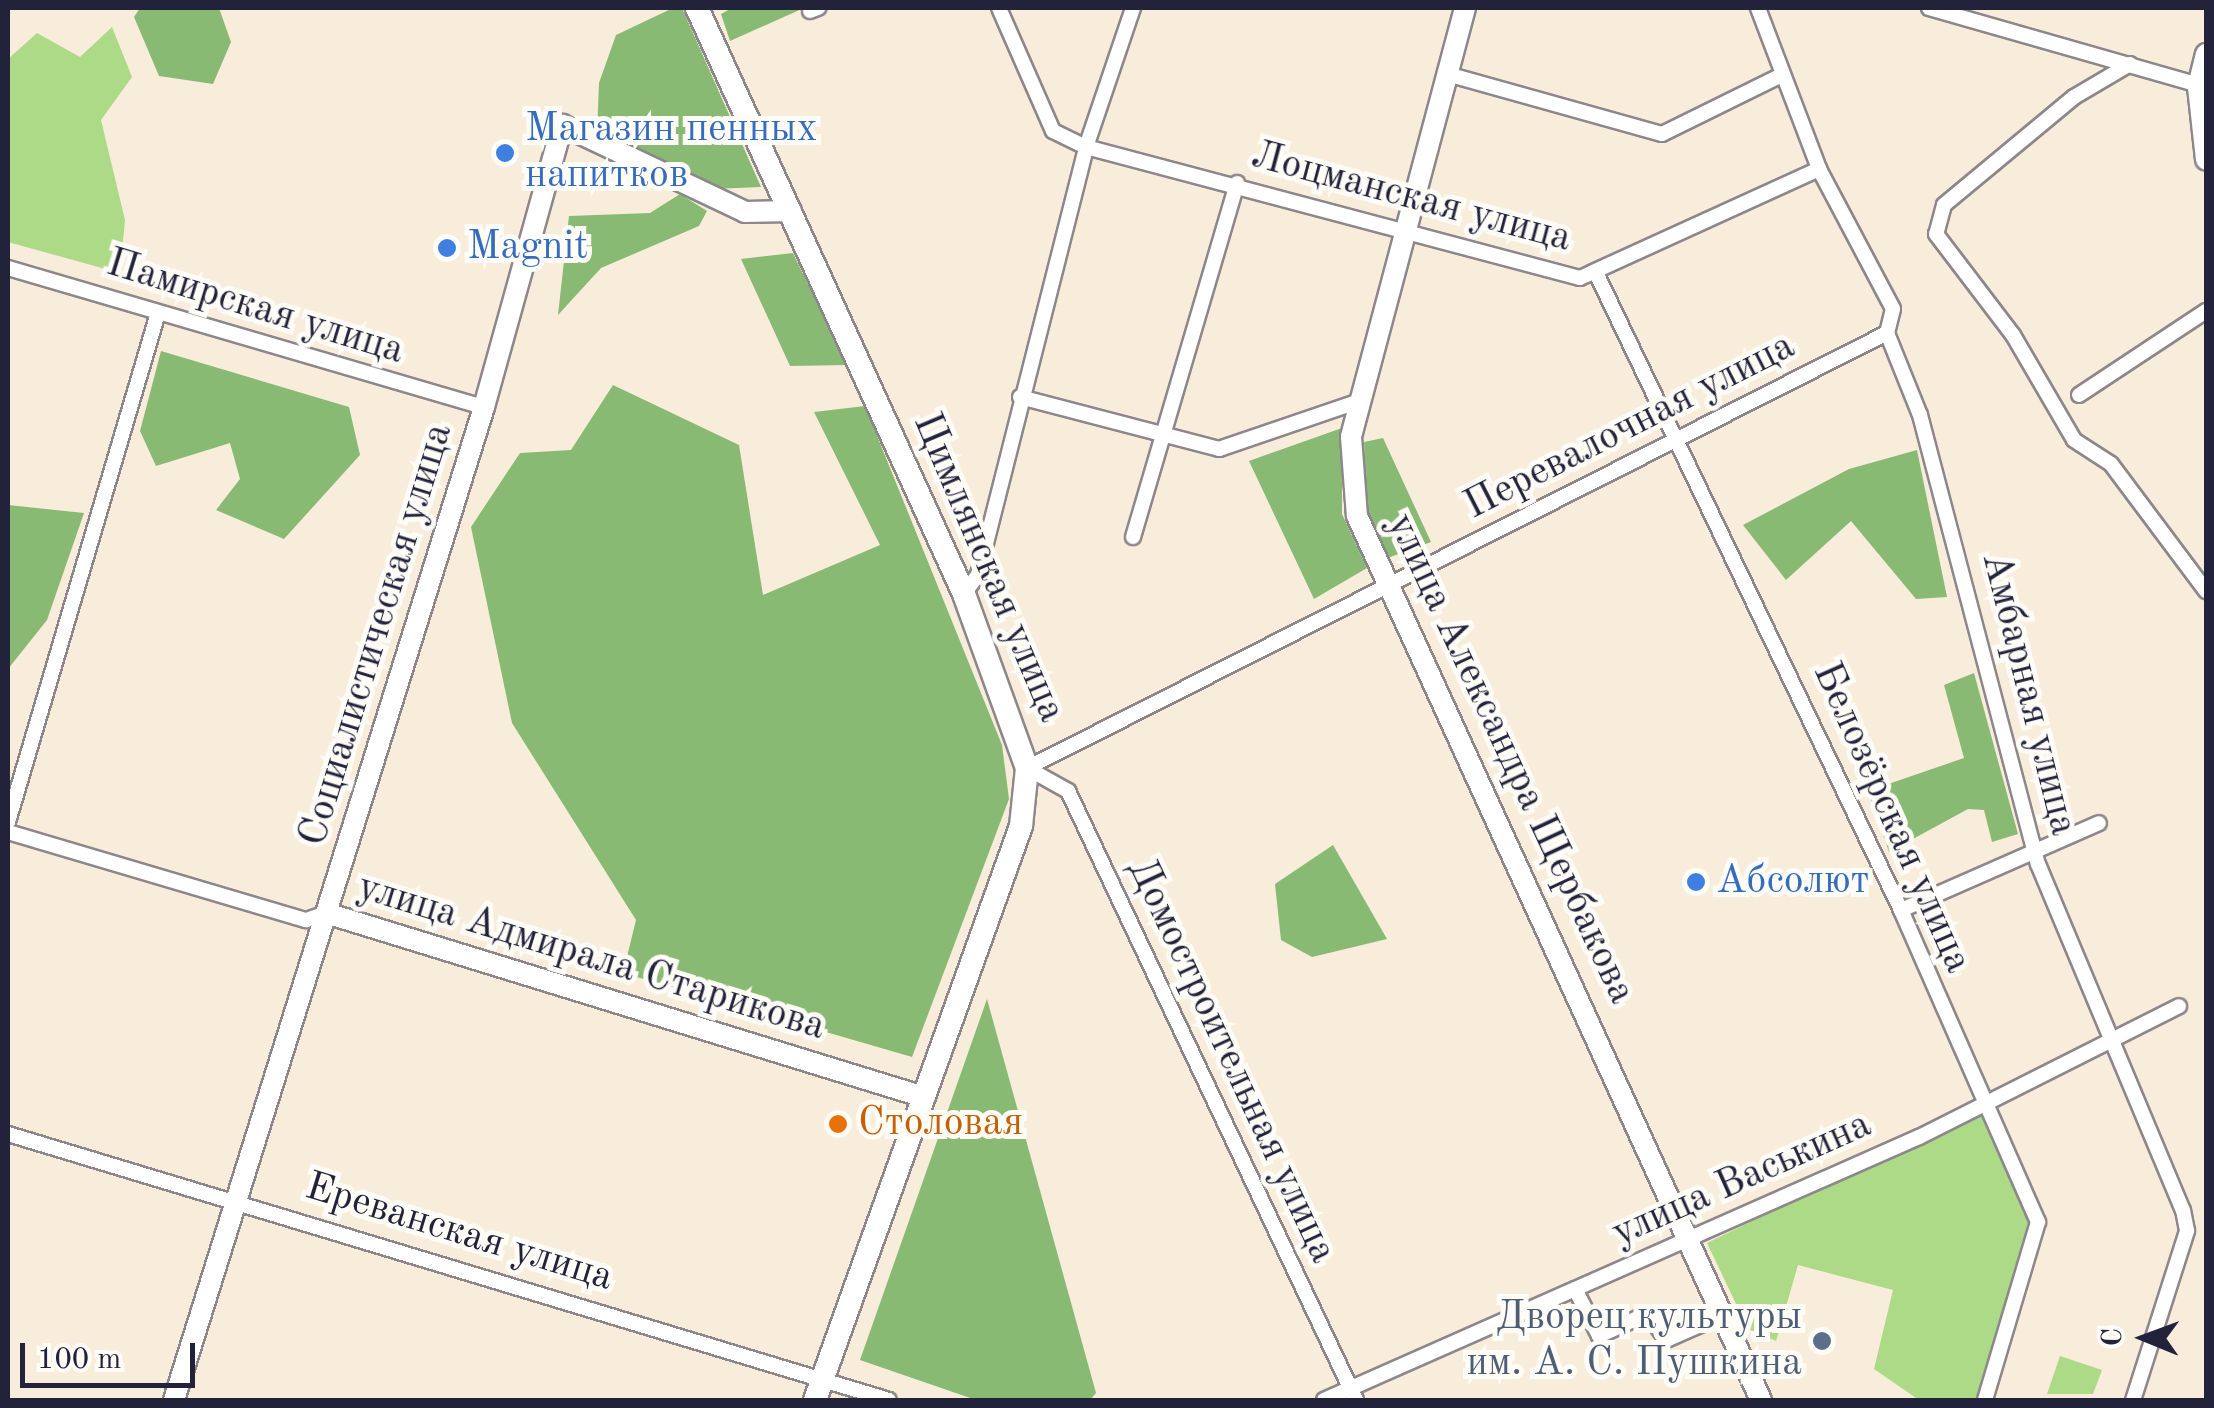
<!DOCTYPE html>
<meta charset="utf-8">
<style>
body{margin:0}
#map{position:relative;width:2214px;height:1408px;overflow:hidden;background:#f8ecdb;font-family:"Old Standard TT",serif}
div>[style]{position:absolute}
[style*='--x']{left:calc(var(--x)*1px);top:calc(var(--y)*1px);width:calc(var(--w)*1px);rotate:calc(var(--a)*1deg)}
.green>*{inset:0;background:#acda87}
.forest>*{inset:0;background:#89ba74}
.roads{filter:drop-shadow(2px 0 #8d878b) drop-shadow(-2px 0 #8d878b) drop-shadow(0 2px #8d878b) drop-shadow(0 -2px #8d878b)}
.street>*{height:14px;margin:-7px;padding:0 7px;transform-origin:7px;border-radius:7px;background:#fff}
.secondary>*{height:20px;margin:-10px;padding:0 10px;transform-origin:10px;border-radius:10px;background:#fff}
.primary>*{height:22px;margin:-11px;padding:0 11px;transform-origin:11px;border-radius:11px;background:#fff}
.dots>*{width:28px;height:28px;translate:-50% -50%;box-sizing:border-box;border:5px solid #fdfcf7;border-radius:50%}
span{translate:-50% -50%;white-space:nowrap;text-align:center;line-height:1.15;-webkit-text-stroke:10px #fdfcf7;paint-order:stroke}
.shop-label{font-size:40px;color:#366cbe}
.left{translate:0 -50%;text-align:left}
.street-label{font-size:40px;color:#22223b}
.food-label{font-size:40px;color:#c56008}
.service-label{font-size:40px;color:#4e5e75}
.right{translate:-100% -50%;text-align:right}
.frame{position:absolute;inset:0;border:10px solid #22223b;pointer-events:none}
.north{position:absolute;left:2094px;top:1288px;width:100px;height:100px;-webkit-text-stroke:8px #fdfcf7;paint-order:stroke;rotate:271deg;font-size:28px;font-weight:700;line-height:40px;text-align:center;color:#22223b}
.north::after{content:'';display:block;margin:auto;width:35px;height:45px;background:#22223b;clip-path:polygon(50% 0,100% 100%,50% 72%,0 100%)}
.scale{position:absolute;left:20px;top:1343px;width:175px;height:45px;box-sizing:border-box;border:5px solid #22223b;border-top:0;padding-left:12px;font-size:30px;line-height:35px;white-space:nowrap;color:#22223b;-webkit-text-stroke:8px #fdfcf7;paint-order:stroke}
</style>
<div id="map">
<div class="green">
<div style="clip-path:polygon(112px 27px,132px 77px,101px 120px,125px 220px,120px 273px,8px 242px,8px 59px,37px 33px,80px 57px)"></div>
<div style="clip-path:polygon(1985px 1108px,2035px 1217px,1982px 1400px,1919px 1400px,1874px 1369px,1893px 1290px,1798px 1265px,1776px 1341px,1748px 1329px,1707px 1243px)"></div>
<div style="clip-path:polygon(2060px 1356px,2102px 1370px,2093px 1394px,2047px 1394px)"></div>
</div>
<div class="forest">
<div style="clip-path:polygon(140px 8px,219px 8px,231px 42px,213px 84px,159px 76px,134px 17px)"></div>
<div style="clip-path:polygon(673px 8px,682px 8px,761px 187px,713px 189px,597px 135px,599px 83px,616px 35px)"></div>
<div style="clip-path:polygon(732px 8px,804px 8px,730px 41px,721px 14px)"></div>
<div style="clip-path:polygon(680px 194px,707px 211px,699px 226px,601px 268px,558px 315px,569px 216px,650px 213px)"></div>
<div style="clip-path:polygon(793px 253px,847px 365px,790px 366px,741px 259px)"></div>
<div style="clip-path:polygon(161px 351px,349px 407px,360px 455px,284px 539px,216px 510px,240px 479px,230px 443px,156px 466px,140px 431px)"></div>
<div style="clip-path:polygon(613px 385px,739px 445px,763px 595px,880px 545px,814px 412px,865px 406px,1002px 745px,1009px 799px,912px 1057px,623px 973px,636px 920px,512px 723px,471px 527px,520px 453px,571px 450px)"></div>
<div style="clip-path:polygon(1342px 428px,1342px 514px,1367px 568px,1314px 599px,1249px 461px)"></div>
<div style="clip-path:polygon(1383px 438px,1431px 542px,1385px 559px,1366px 513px,1364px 442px)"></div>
<div style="clip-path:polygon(1917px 450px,1947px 597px,1916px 599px,1851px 521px,1786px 580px,1743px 525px,1849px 469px)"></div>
<div style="clip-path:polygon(8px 505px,84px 513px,47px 620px,8px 669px)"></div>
<div style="clip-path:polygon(1974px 673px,2018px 834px,1992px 842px,1984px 810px,1968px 809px,1889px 852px,1868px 791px,1964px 758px,1944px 685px)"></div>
<div style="clip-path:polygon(1333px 845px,1387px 939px,1312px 957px,1281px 940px,1275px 884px)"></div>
<div style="clip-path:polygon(987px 999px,1096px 1393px,1090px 1400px,976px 1400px,860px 1360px)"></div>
</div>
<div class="roads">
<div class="street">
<div style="--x:999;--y:8;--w:134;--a:66.3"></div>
<div style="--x:1053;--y:131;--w:37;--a:26"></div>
<div style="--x:1086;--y:147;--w:511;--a:14.85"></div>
<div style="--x:1580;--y:278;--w:263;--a:-24.5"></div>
<div style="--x:1758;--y:8;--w:172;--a:69.2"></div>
<div style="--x:1819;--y:169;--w:158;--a:62.1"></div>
<div style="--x:1893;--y:309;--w:25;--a:104"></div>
<div style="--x:1887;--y:333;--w:88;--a:68.1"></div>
<div style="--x:1920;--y:415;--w:464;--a:75.3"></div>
<div style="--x:2038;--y:864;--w:375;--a:67.3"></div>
<div style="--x:2183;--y:1210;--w:21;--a:79"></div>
<div style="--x:2187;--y:1231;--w:177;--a:107.7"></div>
<div style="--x:1929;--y:8;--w:288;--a:15.9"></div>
<div style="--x:810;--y:11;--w:9;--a:-21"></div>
<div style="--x:2130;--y:64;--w:65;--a:149.5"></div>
<div style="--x:2074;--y:97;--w:169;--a:140.3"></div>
<div style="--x:1944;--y:205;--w:30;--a:105"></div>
<div style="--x:1936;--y:234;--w:127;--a:52.7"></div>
<div style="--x:2013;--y:335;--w:121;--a:59.8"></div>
<div style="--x:2074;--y:440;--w:44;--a:33"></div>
<div style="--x:2111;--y:464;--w:159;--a:53.2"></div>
<div style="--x:1447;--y:74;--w:223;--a:15.6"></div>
<div style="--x:1662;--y:134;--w:134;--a:-26.2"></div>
<div style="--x:8;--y:268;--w:496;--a:16.3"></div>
<div style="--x:1598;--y:277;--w:702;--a:64.42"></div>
<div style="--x:1901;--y:910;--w:341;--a:66.3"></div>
<div style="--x:2038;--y:1222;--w:186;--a:106.6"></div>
<div style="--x:2079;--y:395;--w:152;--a:-33.5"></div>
<div style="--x:1020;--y:397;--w:206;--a:14.6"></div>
<div style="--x:1219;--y:449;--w:149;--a:-18.8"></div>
<div style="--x:1133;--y:537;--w:369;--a:-73.6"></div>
<div style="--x:964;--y:594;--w:24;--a:-54"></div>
<div style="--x:978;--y:575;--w:441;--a:-75.8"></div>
<div style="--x:1086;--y:147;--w:147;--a:-71.3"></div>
<div style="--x:1027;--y:768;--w:964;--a:-26.83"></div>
<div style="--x:1027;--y:768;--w:47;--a:29.3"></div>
<div style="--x:1068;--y:791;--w:674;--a:64.69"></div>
<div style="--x:8;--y:822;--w:531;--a:-73.58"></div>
<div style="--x:8;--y:832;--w:311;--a:16.5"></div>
<div style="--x:306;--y:920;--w:21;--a:-19"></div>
<div style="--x:1901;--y:910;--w:216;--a:-23.7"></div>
<div style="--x:8;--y:1134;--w:920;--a:16.8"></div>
<div style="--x:1575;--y:1289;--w:53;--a:62.9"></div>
<div style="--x:1599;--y:1336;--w:54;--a:-25.1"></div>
<div style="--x:1648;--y:1313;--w:32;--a:56"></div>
<div style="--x:1666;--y:1340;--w:62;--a:-23.7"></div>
<div style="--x:1324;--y:1400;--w:651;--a:-23.85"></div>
<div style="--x:1919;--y:1137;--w:291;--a:-26.7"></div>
</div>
<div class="secondary">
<div style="--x:1465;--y:8;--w:444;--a:104.9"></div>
<div style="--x:1351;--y:437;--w:79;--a:85.7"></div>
<div style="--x:1357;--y:516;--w:972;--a:65.44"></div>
<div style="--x:2206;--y:54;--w:34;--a:104"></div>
<div style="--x:2198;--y:87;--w:73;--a:83.7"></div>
<div style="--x:326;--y:913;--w:626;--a:17.1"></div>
<div style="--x:174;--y:1400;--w:1040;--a:-72.66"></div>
<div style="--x:484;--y:407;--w:293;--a:-74.5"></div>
<div style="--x:562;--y:125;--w:203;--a:25.4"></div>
<div style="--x:745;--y:212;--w:46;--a:-1.2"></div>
</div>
<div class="primary">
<div style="--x:697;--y:8;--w:644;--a:65.5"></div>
<div style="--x:964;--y:594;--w:185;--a:70.1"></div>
<div style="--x:1027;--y:768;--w:58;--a:95.9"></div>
<div style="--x:1021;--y:826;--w:610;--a:109.74"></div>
</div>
</div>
<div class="dots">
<div style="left:505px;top:153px;background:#3f7fe0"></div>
<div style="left:447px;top:248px;background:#3f7fe0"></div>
<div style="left:1696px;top:882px;background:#3f7fe0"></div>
<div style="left:838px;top:1124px;background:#e8710a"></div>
<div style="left:1822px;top:1341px;background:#5c6f8a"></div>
</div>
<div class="shop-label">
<span class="left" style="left:525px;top:153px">Магазин пенных<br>напитков</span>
<span class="left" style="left:467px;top:248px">Magnit</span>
<span class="left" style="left:1716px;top:882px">Абсолют</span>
</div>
<div class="street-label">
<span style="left:1411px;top:198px;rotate:15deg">Лоцманская улица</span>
<span style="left:255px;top:308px;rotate:17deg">Памирская улица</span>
<span style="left:1630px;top:427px;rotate:-27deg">Перевалочная улица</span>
<span style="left:988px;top:568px;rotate:67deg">Цимлянская улица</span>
<span style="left:377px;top:635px;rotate:-73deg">Социалистическая улица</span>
<span style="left:2028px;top:694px;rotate:76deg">Амбарная улица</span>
<span style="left:1510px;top:759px;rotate:65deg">улица Александра Щербакова</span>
<span style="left:1891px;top:818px;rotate:66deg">Белозёрская улица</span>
<span style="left:591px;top:958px;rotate:17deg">улица Адмирала Старикова</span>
<span style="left:1231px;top:1061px;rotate:65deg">Домостроительная улица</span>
<span style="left:1742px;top:1180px;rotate:-24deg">улица Васькина</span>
<span style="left:459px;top:1233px;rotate:17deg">Ереванская улица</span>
</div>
<div class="food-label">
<span class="left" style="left:858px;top:1124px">Столовая</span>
</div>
<div class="service-label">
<span class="right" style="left:1802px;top:1341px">Дворец культуры<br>им. А. С. Пушкина</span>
</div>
<div class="frame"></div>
<div class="north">С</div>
<div class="scale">100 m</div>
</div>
